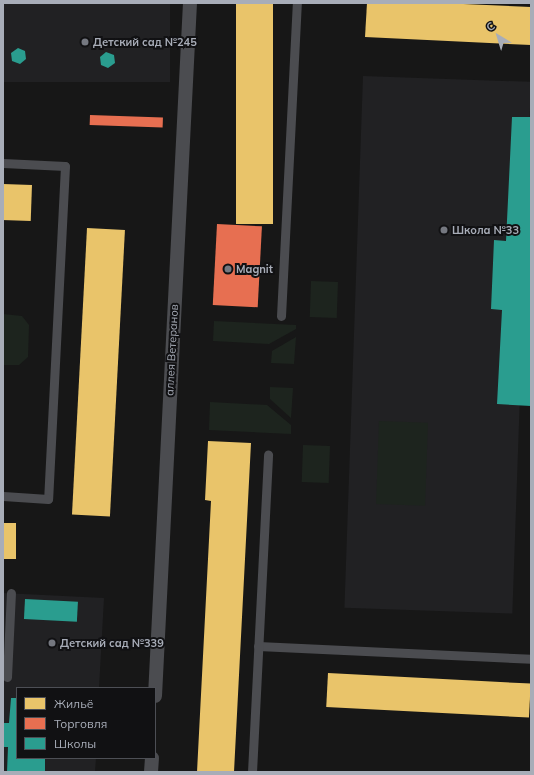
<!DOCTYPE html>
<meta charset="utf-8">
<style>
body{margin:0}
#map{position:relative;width:534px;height:775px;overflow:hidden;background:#171717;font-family:Mulish,sans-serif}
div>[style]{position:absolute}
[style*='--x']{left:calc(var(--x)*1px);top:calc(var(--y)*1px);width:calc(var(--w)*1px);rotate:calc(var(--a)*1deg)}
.built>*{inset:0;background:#212123;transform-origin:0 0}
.green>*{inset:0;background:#1d241e;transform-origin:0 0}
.homes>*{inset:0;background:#e9c46a;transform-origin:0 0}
.shops>*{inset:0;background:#e76f51;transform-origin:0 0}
.schools>*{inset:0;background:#2a9d8f;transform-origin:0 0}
.service>*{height:9px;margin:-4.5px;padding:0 4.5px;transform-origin:4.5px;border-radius:4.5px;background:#4b4c50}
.pedestrian>*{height:14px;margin:-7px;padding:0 7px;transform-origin:7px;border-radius:7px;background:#4b4c50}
.dots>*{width:11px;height:11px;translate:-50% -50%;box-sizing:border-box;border:2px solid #111113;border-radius:50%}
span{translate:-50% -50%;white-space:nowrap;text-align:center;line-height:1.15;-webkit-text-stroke:4px #111113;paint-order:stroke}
.poi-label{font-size:11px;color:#a8adb8;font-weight:700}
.left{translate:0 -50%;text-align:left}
.street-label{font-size:11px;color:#a8adb8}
.frame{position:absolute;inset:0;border:4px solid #a8adb8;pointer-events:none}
.legend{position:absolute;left:16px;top:687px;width:140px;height:72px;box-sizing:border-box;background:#111113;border:1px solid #4d4f55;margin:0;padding:5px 7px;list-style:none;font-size:12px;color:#a8adb8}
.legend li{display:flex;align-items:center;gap:8px;height:20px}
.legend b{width:20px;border:1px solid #4d4f55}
.north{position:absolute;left:478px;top:16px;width:40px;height:40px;-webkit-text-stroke:3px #111113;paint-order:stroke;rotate:322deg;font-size:11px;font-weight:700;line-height:16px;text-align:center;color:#a8adb8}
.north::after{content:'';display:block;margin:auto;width:14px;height:18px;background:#a8adb8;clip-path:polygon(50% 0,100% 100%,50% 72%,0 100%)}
</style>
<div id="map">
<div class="built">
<div style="left:3px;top:3px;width:167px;height:79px"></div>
<div style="left:363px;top:76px;width:168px;height:532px;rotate:2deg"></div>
<div style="clip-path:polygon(3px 593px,104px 598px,99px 688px,17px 688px,17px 758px,96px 758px,95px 772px,3px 772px)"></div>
</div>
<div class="green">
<div style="left:311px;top:281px;width:27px;height:36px;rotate:2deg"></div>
<div style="clip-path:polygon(3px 314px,22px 316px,29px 325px,28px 357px,19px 365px,3px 365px)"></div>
<div style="clip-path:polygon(214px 321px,296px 325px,296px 329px,269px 344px,213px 341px)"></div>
<div style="clip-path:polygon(296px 337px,294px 364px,271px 363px,272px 351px)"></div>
<div style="clip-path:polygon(270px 387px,293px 388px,291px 418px,270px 399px)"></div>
<div style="clip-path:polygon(210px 402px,267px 405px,291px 425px,291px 434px,209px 430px)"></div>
<div style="left:379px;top:421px;width:49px;height:83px;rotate:2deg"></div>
<div style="left:303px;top:445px;width:27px;height:37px;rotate:2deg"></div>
</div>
<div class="homes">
<div style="left:236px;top:3px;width:37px;height:221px"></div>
<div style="clip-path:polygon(367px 3px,440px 3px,531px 7px,531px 45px,365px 37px)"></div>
<div style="left:3px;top:184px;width:29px;height:36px;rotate:2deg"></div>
<div style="left:87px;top:228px;width:38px;height:287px;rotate:3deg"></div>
<div style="clip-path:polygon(208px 441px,251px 443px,234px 772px,197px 772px,211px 501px,205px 500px)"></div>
<div style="left:3px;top:523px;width:13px;height:36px"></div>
<div style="left:328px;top:673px;width:203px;height:34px;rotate:3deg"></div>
</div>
<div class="shops">
<div style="left:90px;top:115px;width:73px;height:10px;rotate:2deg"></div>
<div style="left:217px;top:224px;width:45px;height:81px;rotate:3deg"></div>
</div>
<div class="schools">
<div style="clip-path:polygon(18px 48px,25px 51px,26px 59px,20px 64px,12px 61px,11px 53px)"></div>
<div style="clip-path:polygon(106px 52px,114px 55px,115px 63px,108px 68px,101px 65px,100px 57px)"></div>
<div style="clip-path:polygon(512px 117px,531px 117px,531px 406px,497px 404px,502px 310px,491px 309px,494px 240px,506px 241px)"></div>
<div style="left:25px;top:599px;width:53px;height:20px;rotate:3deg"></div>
<div style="clip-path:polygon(11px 698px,17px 698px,17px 758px,45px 758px,45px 772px,7px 772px,8px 747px,3px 747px,3px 723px,9px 723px)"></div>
</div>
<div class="service">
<div style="--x:3;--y:163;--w:62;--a:2.8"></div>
<div style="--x:65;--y:166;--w:333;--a:92.9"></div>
<div style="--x:48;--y:499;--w:45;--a:-176.2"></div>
<div style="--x:281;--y:316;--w:313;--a:-87.1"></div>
<div style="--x:258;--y:646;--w:273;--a:2.7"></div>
<div style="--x:7;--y:677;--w:84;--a:-87.3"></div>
<div style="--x:252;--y:772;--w:318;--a:-87.1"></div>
</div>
<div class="pedestrian">
<div style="--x:155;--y:696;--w:694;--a:-87.11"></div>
<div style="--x:151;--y:772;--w:14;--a:-86"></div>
</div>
<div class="dots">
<div style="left:85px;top:42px;background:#757880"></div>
<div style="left:444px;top:230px;background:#757880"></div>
<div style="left:228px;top:269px;background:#757880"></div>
<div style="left:52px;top:643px;background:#757880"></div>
</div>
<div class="poi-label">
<span class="left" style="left:93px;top:42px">Детский сад №245</span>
<span class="left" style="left:452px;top:230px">Школа №33</span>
<span class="left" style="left:236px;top:269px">Magnit</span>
<span class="left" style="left:60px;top:643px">Детский сад №339</span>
</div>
<div class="street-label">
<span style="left:172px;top:350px;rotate:-87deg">аллея Ветеранов</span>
</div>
<div class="frame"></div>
<ul class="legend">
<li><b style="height:11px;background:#e9c46a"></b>Жильё</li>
<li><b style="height:11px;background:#e76f51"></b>Торговля</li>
<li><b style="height:11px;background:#2a9d8f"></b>Школы</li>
</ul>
<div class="north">С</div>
</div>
